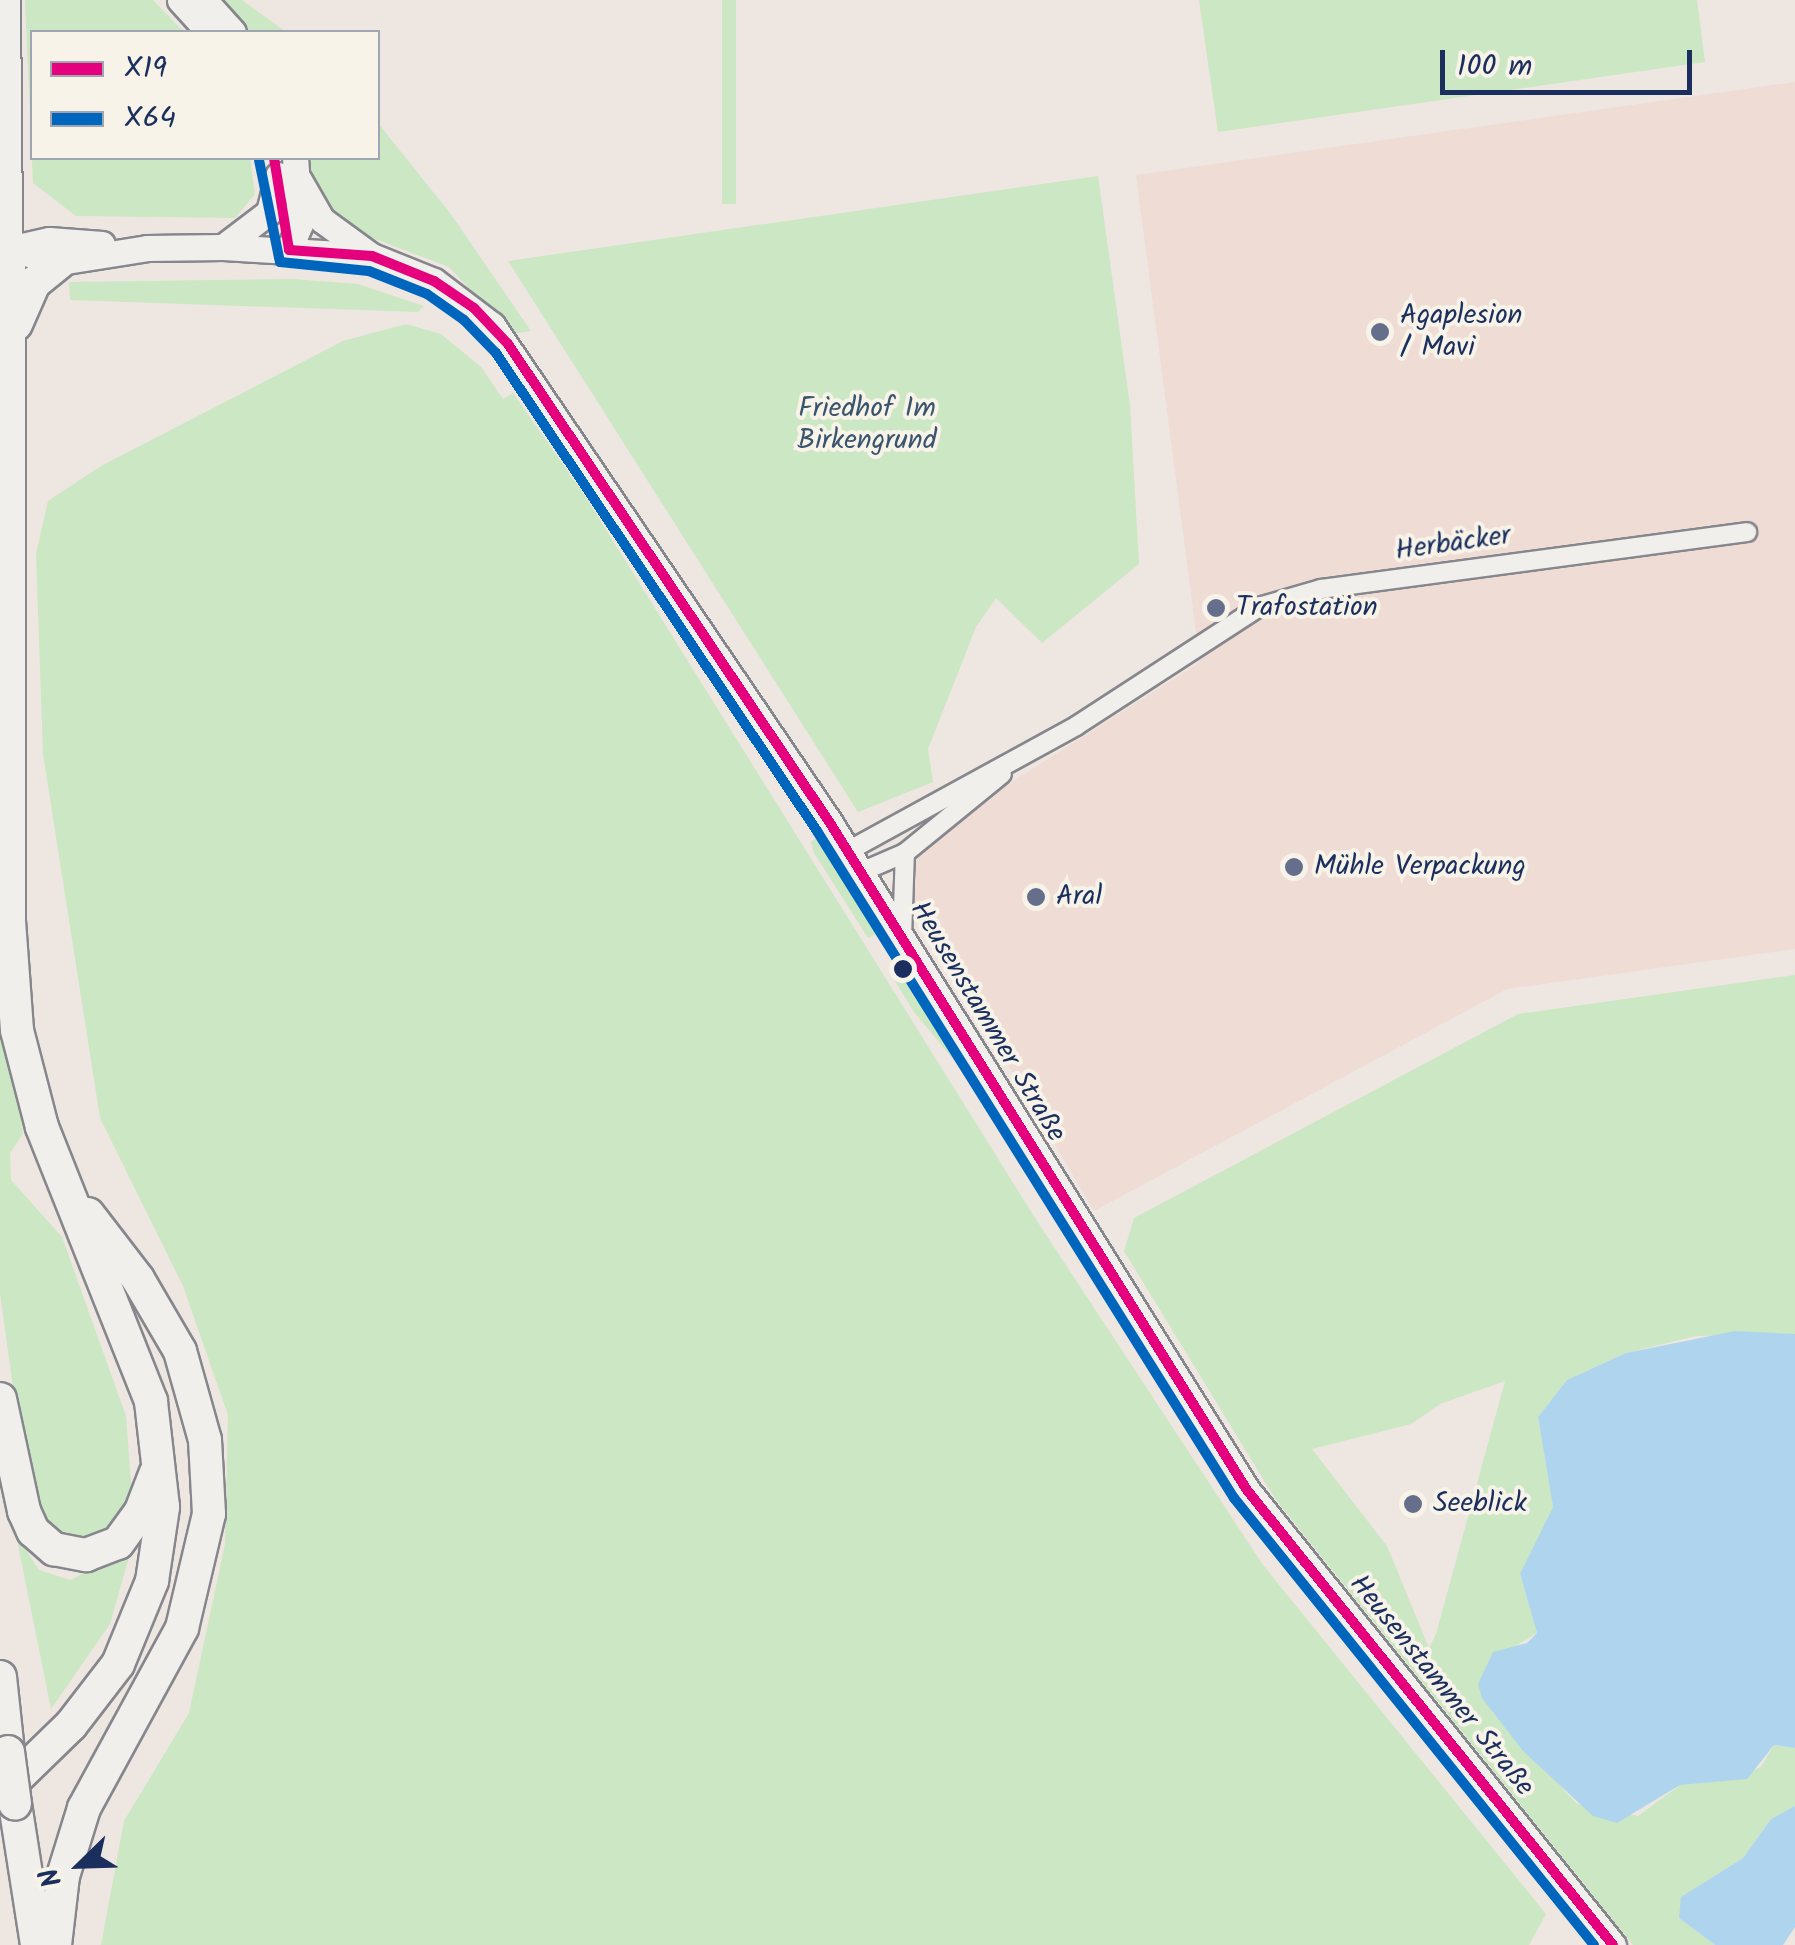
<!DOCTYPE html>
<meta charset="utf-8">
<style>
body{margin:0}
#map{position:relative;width:1795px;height:1945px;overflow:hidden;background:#eee6e1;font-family:Kalam,sans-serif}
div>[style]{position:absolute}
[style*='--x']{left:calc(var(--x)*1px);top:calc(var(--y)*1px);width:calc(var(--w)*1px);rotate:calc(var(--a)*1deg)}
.built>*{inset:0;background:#efdcd5}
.green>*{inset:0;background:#cce7c3;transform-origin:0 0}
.water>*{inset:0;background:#aed5ed}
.roads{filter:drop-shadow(2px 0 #86868d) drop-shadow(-2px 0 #86868d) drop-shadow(0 2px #86868d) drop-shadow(0 -2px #86868d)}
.street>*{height:18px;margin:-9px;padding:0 9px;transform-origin:9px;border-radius:9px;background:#f1efeb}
.secondary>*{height:25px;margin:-12.5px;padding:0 12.5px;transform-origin:12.5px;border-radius:12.5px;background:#f1efeb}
.highway>*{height:32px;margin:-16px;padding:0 16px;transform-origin:16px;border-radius:16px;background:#f1efeb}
.bridges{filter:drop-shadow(2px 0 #86868d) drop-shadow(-2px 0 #86868d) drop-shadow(0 2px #86868d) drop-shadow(0 -2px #86868d)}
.highway-bridge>*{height:32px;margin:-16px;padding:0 16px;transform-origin:16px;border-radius:16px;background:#f1efeb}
.bus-1>*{height:10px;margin:-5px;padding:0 5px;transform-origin:5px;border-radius:5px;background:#e5007d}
.bus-2>*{height:10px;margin:-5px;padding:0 5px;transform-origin:5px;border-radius:5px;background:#0065bd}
.dots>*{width:28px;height:28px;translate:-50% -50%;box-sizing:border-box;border:5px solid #f7f3e8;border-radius:50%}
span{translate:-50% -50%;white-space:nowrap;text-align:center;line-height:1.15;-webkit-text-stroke:8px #f7f3e8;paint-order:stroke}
.poi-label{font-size:28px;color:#1b2f5e}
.left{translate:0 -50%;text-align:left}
.park-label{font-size:28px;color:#39546d}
.street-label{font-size:28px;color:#1b2f5e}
.legend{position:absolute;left:30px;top:30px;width:350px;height:130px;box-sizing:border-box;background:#f7f3e8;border:2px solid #9fa5b1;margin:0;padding:12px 18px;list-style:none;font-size:30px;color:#1b2f5e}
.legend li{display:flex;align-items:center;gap:20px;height:50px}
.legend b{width:50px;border:2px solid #9fa5b1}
.north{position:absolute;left:30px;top:1815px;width:100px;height:100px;-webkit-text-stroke:8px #f7f3e8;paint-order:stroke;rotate:247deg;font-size:28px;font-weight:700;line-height:40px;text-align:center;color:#1b2f5e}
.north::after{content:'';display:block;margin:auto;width:35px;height:45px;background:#1b2f5e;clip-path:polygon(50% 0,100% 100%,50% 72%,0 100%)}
.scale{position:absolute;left:1440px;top:50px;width:252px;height:45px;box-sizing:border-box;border:5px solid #1b2f5e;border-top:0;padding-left:12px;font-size:30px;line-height:35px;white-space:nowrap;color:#1b2f5e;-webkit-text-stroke:8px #f7f3e8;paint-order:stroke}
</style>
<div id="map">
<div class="built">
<div style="clip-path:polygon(1795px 82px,1795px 949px,1507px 989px,1094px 1211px,913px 903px,910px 874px,922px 847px,946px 824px,1200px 662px,1136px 175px)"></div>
</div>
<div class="green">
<div style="clip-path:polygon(25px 0,153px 0,184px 32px,32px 32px,32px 158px,250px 158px,255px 194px,235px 218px,76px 216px,33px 183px)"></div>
<div style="clip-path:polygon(218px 0,242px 0,286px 32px,245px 32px)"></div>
<div style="left:722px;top:0;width:14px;height:204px"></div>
<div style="clip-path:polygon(1199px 0,1697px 0,1705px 62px,1218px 132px)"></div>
<div style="clip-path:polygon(378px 123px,450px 213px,531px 331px,512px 334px,449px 267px,338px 225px,310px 190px,306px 158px,378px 158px)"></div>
<div style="clip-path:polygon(1098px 176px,1130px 405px,1139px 564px,1042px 643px,996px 598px,976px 627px,928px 749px,933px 782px,858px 812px,508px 261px)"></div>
<div style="clip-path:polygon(292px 279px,358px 284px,424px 306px,418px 312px,70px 300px,69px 282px)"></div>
<div style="clip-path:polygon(406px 324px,441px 334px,481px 367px,503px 399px,513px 393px,585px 496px,1035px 1218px,1263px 1565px,1546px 1914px,1529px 1945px,101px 1945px,124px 1821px,189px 1713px,225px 1544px,228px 1415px,183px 1286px,100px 1118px,43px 754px,36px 554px,48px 501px,101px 466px,343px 341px)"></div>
<div style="clip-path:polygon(820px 835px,876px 934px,868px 938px,814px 853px,811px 842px)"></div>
<div style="clip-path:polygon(evenodd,1795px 975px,1795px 1334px,1696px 1336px,1626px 1353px,1567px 1380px,1538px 1417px,1553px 1507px,1520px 1575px,1537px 1633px,1507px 1651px,1492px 1712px,1577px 1804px,1638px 1816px,1680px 1785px,1729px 1780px,1761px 1767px,1774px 1745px,1795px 1748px,1795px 1806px,1771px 1819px,1743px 1858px,1703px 1883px,1679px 1918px,1715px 1945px,1633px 1945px,1276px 1500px,1124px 1251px,1134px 1218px,1518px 1014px,1795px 975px,1505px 1381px,1436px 1634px,1429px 1648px,1387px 1546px,1312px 1449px,1411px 1424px,1440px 1404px,1505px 1381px)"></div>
<div style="clip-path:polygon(902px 976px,937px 1018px,968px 1077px,914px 1012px,895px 981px)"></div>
<div style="clip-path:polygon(0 1029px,24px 1116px,22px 1135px,10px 1153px,11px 1180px,62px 1237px,126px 1416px,133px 1508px,102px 1541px,59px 1539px,28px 1496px,0 1293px)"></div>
<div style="clip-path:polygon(16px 1535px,39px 1570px,70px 1580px,131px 1550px,110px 1624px,51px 1709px)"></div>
</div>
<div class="water">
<div style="clip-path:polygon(1735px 1331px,1795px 1334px,1795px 1748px,1774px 1745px,1747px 1779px,1680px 1785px,1617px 1823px,1593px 1816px,1523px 1751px,1482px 1698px,1478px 1684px,1493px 1652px,1527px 1643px,1537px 1633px,1520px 1574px,1553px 1507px,1538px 1417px,1567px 1380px,1626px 1353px)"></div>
<div style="clip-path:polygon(1795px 1806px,1795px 1927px,1783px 1945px,1715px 1945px,1679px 1918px,1681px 1897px,1743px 1858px,1771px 1819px)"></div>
</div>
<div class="roads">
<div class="street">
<div style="--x:848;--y:851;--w:260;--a:-28.7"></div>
<div style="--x:1076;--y:726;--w:218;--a:-33"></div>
<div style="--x:1259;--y:607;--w:65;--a:-16.2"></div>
<div style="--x:1321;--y:589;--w:430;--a:-7.6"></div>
<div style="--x:861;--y:872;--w:48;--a:-23.4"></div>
<div style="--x:905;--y:853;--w:125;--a:-39.2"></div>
<div style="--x:902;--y:937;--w:84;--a:-88"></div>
</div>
<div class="secondary">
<div style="--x:7;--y:0;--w:249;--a:89.5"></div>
<div style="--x:180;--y:0;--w:43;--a:47.8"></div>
<div style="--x:204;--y:0;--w:43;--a:47.8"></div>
<div style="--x:299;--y:180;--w:46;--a:60.1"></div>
<div style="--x:322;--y:220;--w:58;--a:35.9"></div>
<div style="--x:223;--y:247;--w:58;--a:-37.3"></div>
<div style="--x:269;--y:212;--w:38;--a:-76"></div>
<div style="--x:9;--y:249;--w:53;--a:14.3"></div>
<div style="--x:60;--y:262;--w:88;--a:-9.1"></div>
<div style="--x:147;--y:248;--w:76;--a:-0.8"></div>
<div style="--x:223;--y:247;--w:149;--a:3.5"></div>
<div style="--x:372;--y:256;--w:67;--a:22"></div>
<div style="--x:434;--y:281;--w:73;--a:37.2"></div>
<div style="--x:492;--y:325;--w:602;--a:55.83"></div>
<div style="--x:830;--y:823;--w:787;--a:57.99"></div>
<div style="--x:1247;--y:1490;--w:584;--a:51.19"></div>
<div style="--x:9;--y:249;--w:41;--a:-12.7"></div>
<div style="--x:49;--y:240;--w:53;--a:4.3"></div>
<div style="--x:289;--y:250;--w:28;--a:-67"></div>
<div style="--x:300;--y:224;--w:66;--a:-94.3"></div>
</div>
<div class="highway">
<div style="--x:16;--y:324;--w:45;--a:-66.3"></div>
<div style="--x:34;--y:283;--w:33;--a:-39"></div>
<div style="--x:0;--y:1399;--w:115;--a:77.9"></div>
<div style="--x:24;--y:1511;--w:22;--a:66"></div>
<div style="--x:33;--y:1531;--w:28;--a:41"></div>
<div style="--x:54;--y:1549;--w:33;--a:11"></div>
<div style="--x:86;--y:1555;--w:34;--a:-21"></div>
<div style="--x:118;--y:1543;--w:39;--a:-54"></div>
<div style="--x:141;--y:1511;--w:40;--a:-69"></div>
<div style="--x:0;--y:1677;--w:75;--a:83.9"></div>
<div style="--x:0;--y:1794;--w:99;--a:-44.2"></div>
<div style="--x:71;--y:1725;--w:77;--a:-52.4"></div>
<div style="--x:118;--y:1664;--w:90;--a:-67.7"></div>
<div style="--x:152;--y:1581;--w:75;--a:-81.5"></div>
<div style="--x:163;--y:1507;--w:107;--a:-96.5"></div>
<div style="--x:151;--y:1401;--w:295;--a:-111.7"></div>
<div style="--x:42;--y:1127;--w:100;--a:-104.5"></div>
<div style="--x:17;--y:1030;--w:110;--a:-94.2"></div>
<div style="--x:9;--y:920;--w:671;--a:-90"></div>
<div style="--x:15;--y:1804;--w:143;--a:81.1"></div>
<div style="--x:55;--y:1945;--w:69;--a:-83.4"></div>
<div style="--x:63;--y:1876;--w:71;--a:-72.8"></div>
<div style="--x:84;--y:1808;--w:205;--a:-61.4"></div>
<div style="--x:182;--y:1628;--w:117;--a:-76.7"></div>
<div style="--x:209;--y:1514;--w:74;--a:-93.1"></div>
<div style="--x:205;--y:1440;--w:92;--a:-105.7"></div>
<div style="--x:180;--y:1351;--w:83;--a:-120.3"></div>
<div style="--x:138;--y:1279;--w:82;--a:-127.6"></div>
</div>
</div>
<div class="bridges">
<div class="highway-bridge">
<div style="--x:8;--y:1752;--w:52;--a:82.3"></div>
</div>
</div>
<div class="bus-1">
<div style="--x:274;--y:158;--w:93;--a:80.7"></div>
<div style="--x:289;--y:250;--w:83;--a:4.1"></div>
<div style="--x:372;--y:256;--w:67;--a:22"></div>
<div style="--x:434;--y:281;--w:48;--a:34"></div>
<div style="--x:474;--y:308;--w:50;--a:46.6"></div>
<div style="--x:508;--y:344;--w:577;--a:56.09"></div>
<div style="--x:830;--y:823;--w:787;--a:57.99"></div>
<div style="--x:1247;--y:1490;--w:584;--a:51.19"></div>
</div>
<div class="bus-2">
<div style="--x:259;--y:160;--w:104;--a:78.4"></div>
<div style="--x:280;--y:262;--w:89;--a:5.8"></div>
<div style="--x:369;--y:271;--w:62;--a:21.6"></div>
<div style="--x:427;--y:294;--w:45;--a:35.1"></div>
<div style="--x:464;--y:320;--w:46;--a:45.9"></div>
<div style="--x:496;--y:353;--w:576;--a:56.12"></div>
<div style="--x:817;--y:831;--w:787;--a:57.99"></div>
<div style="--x:1234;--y:1498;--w:574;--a:51.15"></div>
</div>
<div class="dots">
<div style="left:1380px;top:332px;background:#656f8c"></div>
<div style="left:1216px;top:608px;background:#656f8c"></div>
<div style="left:1294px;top:867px;background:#656f8c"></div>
<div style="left:1036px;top:897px;background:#656f8c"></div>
<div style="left:903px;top:969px;background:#1b2f5e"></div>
<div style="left:1413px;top:1504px;background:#656f8c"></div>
</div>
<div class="poi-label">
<span class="left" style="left:1400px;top:332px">Agaplesion<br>/ Mavi</span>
<span class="left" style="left:1236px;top:608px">Trafostation</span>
<span class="left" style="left:1314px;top:867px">Mühle Verpackung</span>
<span class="left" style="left:1056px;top:897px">Aral</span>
<span class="left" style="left:1433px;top:1504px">Seeblick</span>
</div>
<div class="park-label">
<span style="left:867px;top:425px">Friedhof Im<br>Birkengrund</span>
</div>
<div class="street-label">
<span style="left:1453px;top:544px;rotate:-8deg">Herbäcker</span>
<span style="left:987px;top:1022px;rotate:59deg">Heusenstammer Straße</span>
<span style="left:1441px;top:1686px;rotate:51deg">Heusenstammer Straße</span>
</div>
<ul class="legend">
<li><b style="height:12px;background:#e5007d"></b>X19</li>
<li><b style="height:12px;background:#0065bd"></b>X64</li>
</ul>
<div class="north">N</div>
<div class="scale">100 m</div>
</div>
